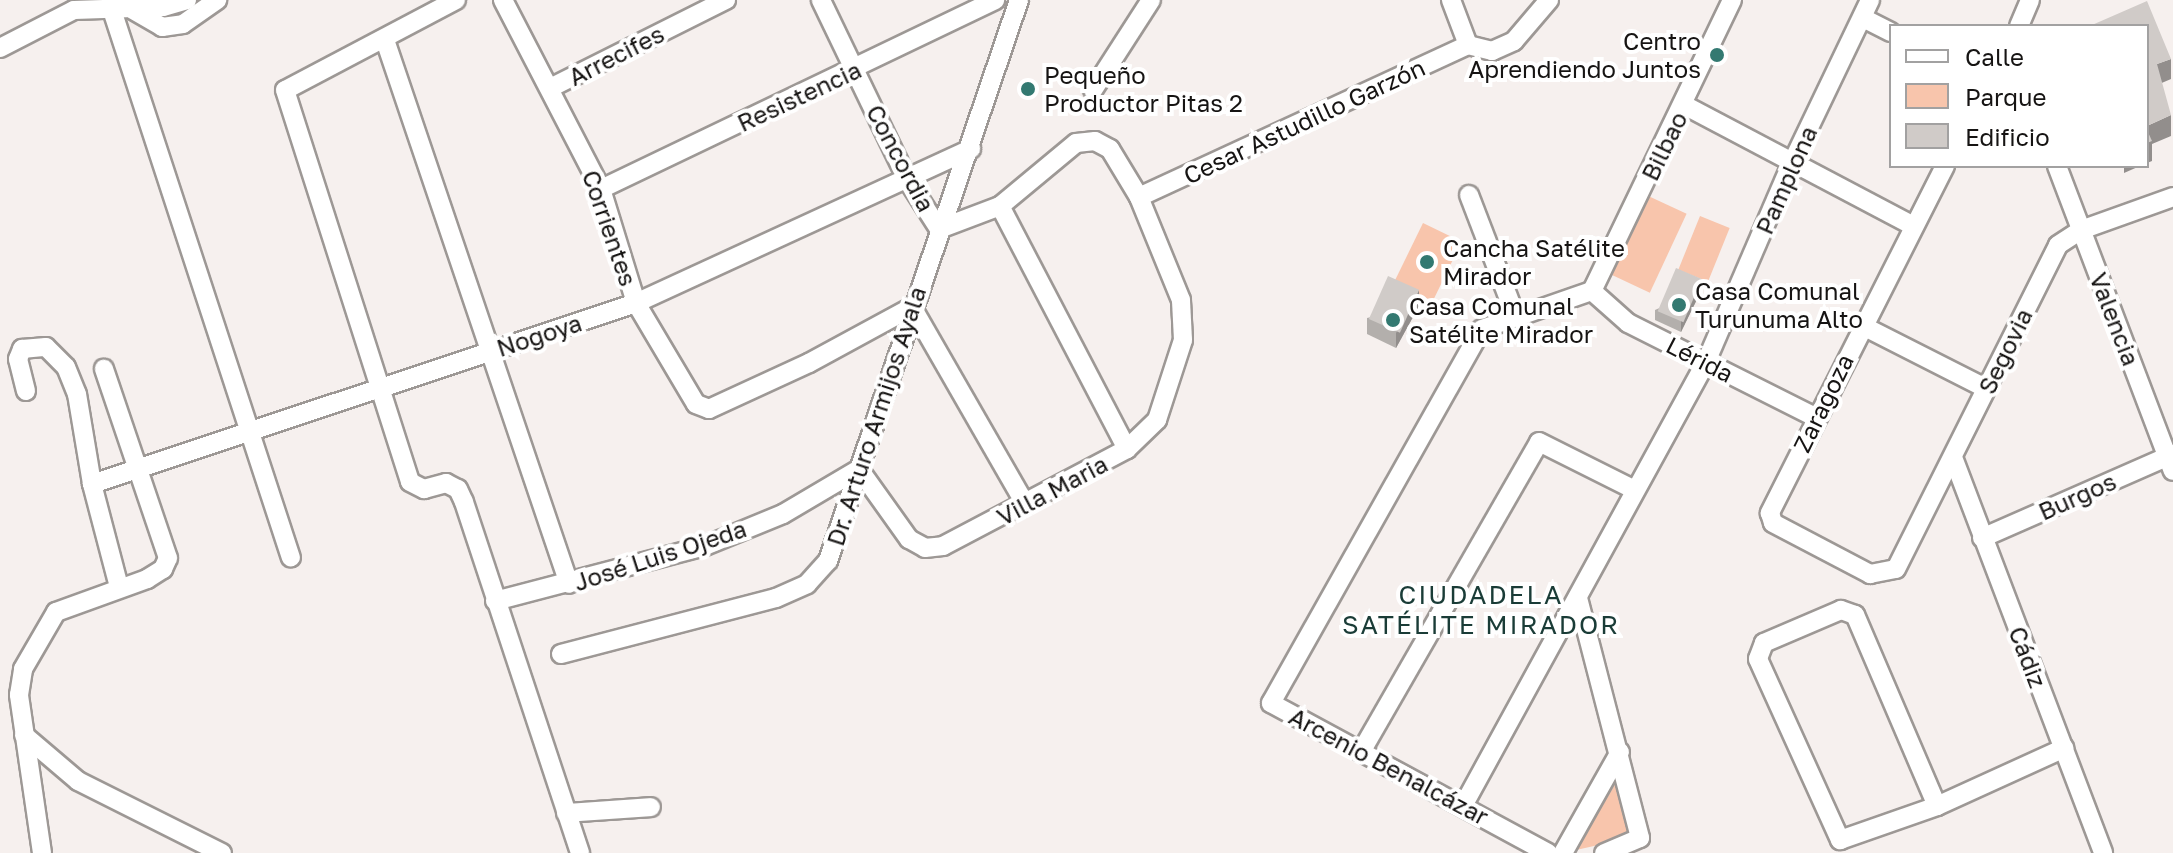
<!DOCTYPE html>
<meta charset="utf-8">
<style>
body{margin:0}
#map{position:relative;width:2173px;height:853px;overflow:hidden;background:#f6f0ee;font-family:"Golos Text",sans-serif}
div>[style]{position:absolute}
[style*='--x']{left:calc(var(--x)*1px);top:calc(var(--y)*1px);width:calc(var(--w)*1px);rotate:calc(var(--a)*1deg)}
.green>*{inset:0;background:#f8c5ac;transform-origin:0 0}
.roads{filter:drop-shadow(2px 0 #9d9895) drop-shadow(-2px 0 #9d9895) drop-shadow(0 2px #9d9895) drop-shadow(0 -2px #9d9895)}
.minor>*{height:18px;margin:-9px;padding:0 9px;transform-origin:9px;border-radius:9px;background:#fff}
.wall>*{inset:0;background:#b3afac}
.shaded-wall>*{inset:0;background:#928e8c}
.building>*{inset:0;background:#d0cbc8;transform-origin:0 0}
.dots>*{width:22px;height:22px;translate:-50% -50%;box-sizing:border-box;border:4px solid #fff;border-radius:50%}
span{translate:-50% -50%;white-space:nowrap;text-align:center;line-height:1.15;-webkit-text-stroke:8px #fff;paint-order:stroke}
.poi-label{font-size:24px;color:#161413}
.right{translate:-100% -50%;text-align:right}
.left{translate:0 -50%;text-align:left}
.street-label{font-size:24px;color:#161413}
.neighbourhood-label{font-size:26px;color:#1a3c37;letter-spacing:2px}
.legend{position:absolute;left:1889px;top:24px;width:260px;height:144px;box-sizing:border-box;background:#fff;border:2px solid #a2a1a1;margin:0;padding:10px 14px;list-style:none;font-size:24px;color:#161413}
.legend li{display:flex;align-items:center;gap:16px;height:40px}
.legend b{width:40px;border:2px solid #a2a1a1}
</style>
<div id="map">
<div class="green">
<div style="left:1644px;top:194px;width:47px;height:87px;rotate:25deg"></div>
<div style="left:1700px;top:216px;width:32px;height:58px;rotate:22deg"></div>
<div style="left:1423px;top:223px;width:43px;height:66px;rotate:26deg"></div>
<div style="clip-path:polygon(1617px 781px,1630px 838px,1576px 850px)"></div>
</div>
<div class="roads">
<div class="minor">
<div style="--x:456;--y:0;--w:193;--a:152.2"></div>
<div style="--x:285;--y:90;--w:411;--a:72.3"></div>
<div style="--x:410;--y:482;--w:16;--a:27"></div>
<div style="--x:424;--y:489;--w:23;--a:-15"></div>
<div style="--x:446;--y:483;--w:13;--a:27"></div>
<div style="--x:458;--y:489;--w:14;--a:65"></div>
<div style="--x:464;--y:502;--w:370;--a:71.7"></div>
<div style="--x:503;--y:0;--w:213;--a:62.6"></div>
<div style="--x:601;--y:189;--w:119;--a:72.9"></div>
<div style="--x:636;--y:303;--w:117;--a:59.3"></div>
<div style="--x:696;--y:404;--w:14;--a:21"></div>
<div style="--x:709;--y:409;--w:110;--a:-24.7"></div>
<div style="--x:809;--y:363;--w:117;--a:-28.5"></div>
<div style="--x:912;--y:307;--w:228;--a:60.1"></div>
<div style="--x:1451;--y:0;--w:48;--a:69.3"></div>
<div style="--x:112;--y:10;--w:576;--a:71.91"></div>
<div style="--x:133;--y:10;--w:34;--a:30"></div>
<div style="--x:162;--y:27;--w:21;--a:-8"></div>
<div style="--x:183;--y:24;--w:42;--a:-35.2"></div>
<div style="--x:1863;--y:18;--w:31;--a:27"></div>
<div style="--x:2019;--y:26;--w:28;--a:-67"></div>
<div style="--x:385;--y:40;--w:574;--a:71.31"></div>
<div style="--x:1468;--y:45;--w:25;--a:14"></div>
<div style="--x:1492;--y:51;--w:24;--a:-24"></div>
<div style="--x:1514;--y:41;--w:54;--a:-49.5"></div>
<div style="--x:0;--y:48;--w:83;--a:-27.2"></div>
<div style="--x:74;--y:10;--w:89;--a:-1.9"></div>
<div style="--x:163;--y:7;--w:25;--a:-16"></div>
<div style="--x:550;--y:88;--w:197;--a:-26.6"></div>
<div style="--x:1093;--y:90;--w:107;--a:-57.2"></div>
<div style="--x:1684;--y:105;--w:258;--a:27.8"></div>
<div style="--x:1945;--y:166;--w:389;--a:116.8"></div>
<div style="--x:1770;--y:513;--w:10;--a:73"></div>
<div style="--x:1773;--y:523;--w:110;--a:27.7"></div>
<div style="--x:1870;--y:574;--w:26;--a:-11"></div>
<div style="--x:1896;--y:569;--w:362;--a:-63.4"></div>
<div style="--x:2058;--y:245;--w:27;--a:-33"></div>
<div style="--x:2081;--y:230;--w:98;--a:-19.7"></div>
<div style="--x:2057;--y:166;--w:326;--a:69.2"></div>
<div style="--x:601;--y:189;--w:437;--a:-25.6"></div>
<div style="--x:1469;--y:195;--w:129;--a:69"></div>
<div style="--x:1139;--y:197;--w:362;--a:-24.8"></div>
<div style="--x:1000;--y:206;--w:274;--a:62.4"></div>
<div style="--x:1592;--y:291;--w:323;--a:-64.3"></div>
<div style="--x:1592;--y:291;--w:48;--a:41.6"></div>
<div style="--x:1628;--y:323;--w:209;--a:26.7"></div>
<div style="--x:1861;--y:325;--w:139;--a:26.9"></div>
<div style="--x:26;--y:391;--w:33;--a:-104"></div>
<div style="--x:18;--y:359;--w:11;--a:-68"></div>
<div style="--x:22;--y:349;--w:24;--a:-5"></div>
<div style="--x:46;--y:347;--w:28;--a:45"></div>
<div style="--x:66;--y:367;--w:29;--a:68"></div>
<div style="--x:77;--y:394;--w:91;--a:80.5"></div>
<div style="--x:92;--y:484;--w:106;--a:75.3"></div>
<div style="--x:1954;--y:460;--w:420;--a:69.2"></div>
<div style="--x:92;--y:484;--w:573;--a:-18.4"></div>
<div style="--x:636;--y:303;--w:369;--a:-24.7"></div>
<div style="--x:1982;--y:538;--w:209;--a:-23.7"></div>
<div style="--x:1578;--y:598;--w:248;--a:75.5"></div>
<div style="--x:1640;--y:838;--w:39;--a:157"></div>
<div style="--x:495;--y:601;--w:217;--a:-14.7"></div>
<div style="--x:705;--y:546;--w:84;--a:-22.3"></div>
<div style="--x:783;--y:514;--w:88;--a:-30.6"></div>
<div style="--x:859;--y:469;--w:86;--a:54.5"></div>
<div style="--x:909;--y:539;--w:18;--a:29"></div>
<div style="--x:925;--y:548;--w:18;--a:-6"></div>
<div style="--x:943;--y:546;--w:208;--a:-27.8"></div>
<div style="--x:1127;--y:449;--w:42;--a:-44"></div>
<div style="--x:1157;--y:420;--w:84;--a:-72"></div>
<div style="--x:1183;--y:340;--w:40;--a:-92.9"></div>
<div style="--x:1181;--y:300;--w:111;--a:-112.2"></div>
<div style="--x:1139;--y:197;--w:56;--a:-121.1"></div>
<div style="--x:1110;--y:149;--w:17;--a:-152"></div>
<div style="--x:1095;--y:141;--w:19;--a:174"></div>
<div style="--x:1076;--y:143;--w:99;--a:140.3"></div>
<div style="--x:1000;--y:206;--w:65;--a:159.3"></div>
<div style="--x:939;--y:229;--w:59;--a:-122.6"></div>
<div style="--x:907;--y:179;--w:199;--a:-115.7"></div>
<div style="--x:561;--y:654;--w:222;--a:-14.6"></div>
<div style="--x:776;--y:598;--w:34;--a:-24"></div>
<div style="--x:807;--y:584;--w:31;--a:-48"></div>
<div style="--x:828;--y:561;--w:593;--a:-71.2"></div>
<div style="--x:24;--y:735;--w:71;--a:40.4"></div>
<div style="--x:78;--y:781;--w:161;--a:26.6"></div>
<div style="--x:1361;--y:752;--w:357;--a:-60.1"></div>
<div style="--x:1539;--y:442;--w:105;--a:26.6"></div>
<div style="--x:1463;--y:806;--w:506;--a:-61.31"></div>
<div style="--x:1706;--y:362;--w:215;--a:-66.7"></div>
<div style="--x:1791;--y:165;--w:183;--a:-64.4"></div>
<div style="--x:1937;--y:806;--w:208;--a:-113.2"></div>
<div style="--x:1855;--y:615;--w:15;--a:-160"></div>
<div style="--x:1841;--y:610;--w:84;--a:156.8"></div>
<div style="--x:1764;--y:643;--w:17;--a:111"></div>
<div style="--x:1758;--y:659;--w:199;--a:65.6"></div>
<div style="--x:1840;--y:840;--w:103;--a:-19.3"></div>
<div style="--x:1937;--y:806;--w:140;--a:-24.5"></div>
<div style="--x:566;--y:813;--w:85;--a:-4"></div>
<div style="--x:42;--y:853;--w:160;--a:-98.3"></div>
<div style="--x:19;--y:695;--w:26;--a:-81"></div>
<div style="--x:23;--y:669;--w:66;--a:-59.9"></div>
<div style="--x:56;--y:612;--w:97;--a:-19.9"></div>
<div style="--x:147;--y:579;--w:19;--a:-32"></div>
<div style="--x:163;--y:569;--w:12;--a:-66"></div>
<div style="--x:168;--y:558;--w:200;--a:-108.7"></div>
<div style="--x:1548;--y:853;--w:315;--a:-151.6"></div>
<div style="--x:1271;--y:703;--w:429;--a:-60.6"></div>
<div style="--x:1482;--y:329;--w:116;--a:-19.1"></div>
<div style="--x:1563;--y:853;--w:116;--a:-60.6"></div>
</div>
</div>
<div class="wall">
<div style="clip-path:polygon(1702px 289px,1681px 332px,1655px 320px,1655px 310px)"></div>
<div style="clip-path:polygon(1419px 306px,1396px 348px,1367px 334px,1367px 318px)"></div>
</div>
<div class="shaded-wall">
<div style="clip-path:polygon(2171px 59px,2171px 79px,2157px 85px,2157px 64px)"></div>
<div style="clip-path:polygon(2171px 115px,2171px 136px,2152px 144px,2152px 161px,2147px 163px,2147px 126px)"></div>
<div style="clip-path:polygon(2124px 166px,2140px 166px,2124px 173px)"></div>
<div style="clip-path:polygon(1702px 279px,1702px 289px,1681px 332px,1681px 321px)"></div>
<div style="clip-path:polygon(1419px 290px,1419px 306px,1396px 348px,1396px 333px)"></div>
</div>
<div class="building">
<div style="clip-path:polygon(2147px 1px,2171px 59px,2157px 64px,2171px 115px,2147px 126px,2147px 26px,2092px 26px,2092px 25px)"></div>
<div style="clip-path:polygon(2147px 130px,2152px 141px,2147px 143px)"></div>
<div style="left:1676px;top:268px;width:28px;height:47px;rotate:23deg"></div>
<div style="left:1388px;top:276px;width:34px;height:47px;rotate:24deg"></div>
</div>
<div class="dots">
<div style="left:1717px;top:55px;background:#337971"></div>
<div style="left:1028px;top:89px;background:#337971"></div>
<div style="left:1427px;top:262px;background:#337971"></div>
<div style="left:1679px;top:305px;background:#337971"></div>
<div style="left:1393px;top:320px;background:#337971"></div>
</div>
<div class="poi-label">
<span class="right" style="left:1701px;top:55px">Centro<br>Aprendiendo Juntos</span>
<span class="left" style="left:1044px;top:89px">Pequeño<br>Productor Pitas 2</span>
<span class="left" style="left:1443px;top:262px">Cancha Satélite<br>Mirador</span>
<span class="left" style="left:1695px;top:305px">Casa Comunal<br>Turunuma Alto</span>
<span class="left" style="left:1409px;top:320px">Casa Comunal<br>Satélite Mirador</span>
</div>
<div class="street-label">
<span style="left:616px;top:55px;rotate:-27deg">Arrecifes</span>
<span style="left:799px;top:96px;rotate:-25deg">Resistencia</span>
<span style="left:1304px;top:121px;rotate:-25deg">Cesar Astudillo Garzón</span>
<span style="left:1664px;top:146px;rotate:-64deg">Bilbao</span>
<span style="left:901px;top:158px;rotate:62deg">Concordia</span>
<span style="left:1786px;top:180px;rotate:-66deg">Pamplona</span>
<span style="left:610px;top:228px;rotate:71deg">Corrientes</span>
<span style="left:2115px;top:319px;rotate:69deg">Valencia</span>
<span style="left:539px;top:335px;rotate:-18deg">Nogoya</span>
<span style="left:2005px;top:351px;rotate:-64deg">Segovia</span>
<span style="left:1700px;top:359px;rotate:27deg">Lérida</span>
<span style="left:1823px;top:403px;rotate:-64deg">Zaragoza</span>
<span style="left:876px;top:416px;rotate:-72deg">Dr. Arturo Armijos Ayala</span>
<span style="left:1052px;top:490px;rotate:-28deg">Villa Maria</span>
<span style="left:2077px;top:496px;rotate:-24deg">Burgos</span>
<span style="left:660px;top:555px;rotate:-18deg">José Luis Ojeda</span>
<span style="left:2028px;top:657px;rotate:69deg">Cádiz</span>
<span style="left:1389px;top:766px;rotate:28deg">Arcenio Benalcázar</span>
</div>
<div class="neighbourhood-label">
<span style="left:1481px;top:610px">CIUDADELA<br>SATÉLITE MIRADOR</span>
</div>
<ul class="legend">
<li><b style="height:10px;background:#fff"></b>Calle</li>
<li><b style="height:22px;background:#f8c5ac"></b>Parque</li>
<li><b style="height:22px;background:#d0cbc8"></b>Edificio</li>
</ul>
</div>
